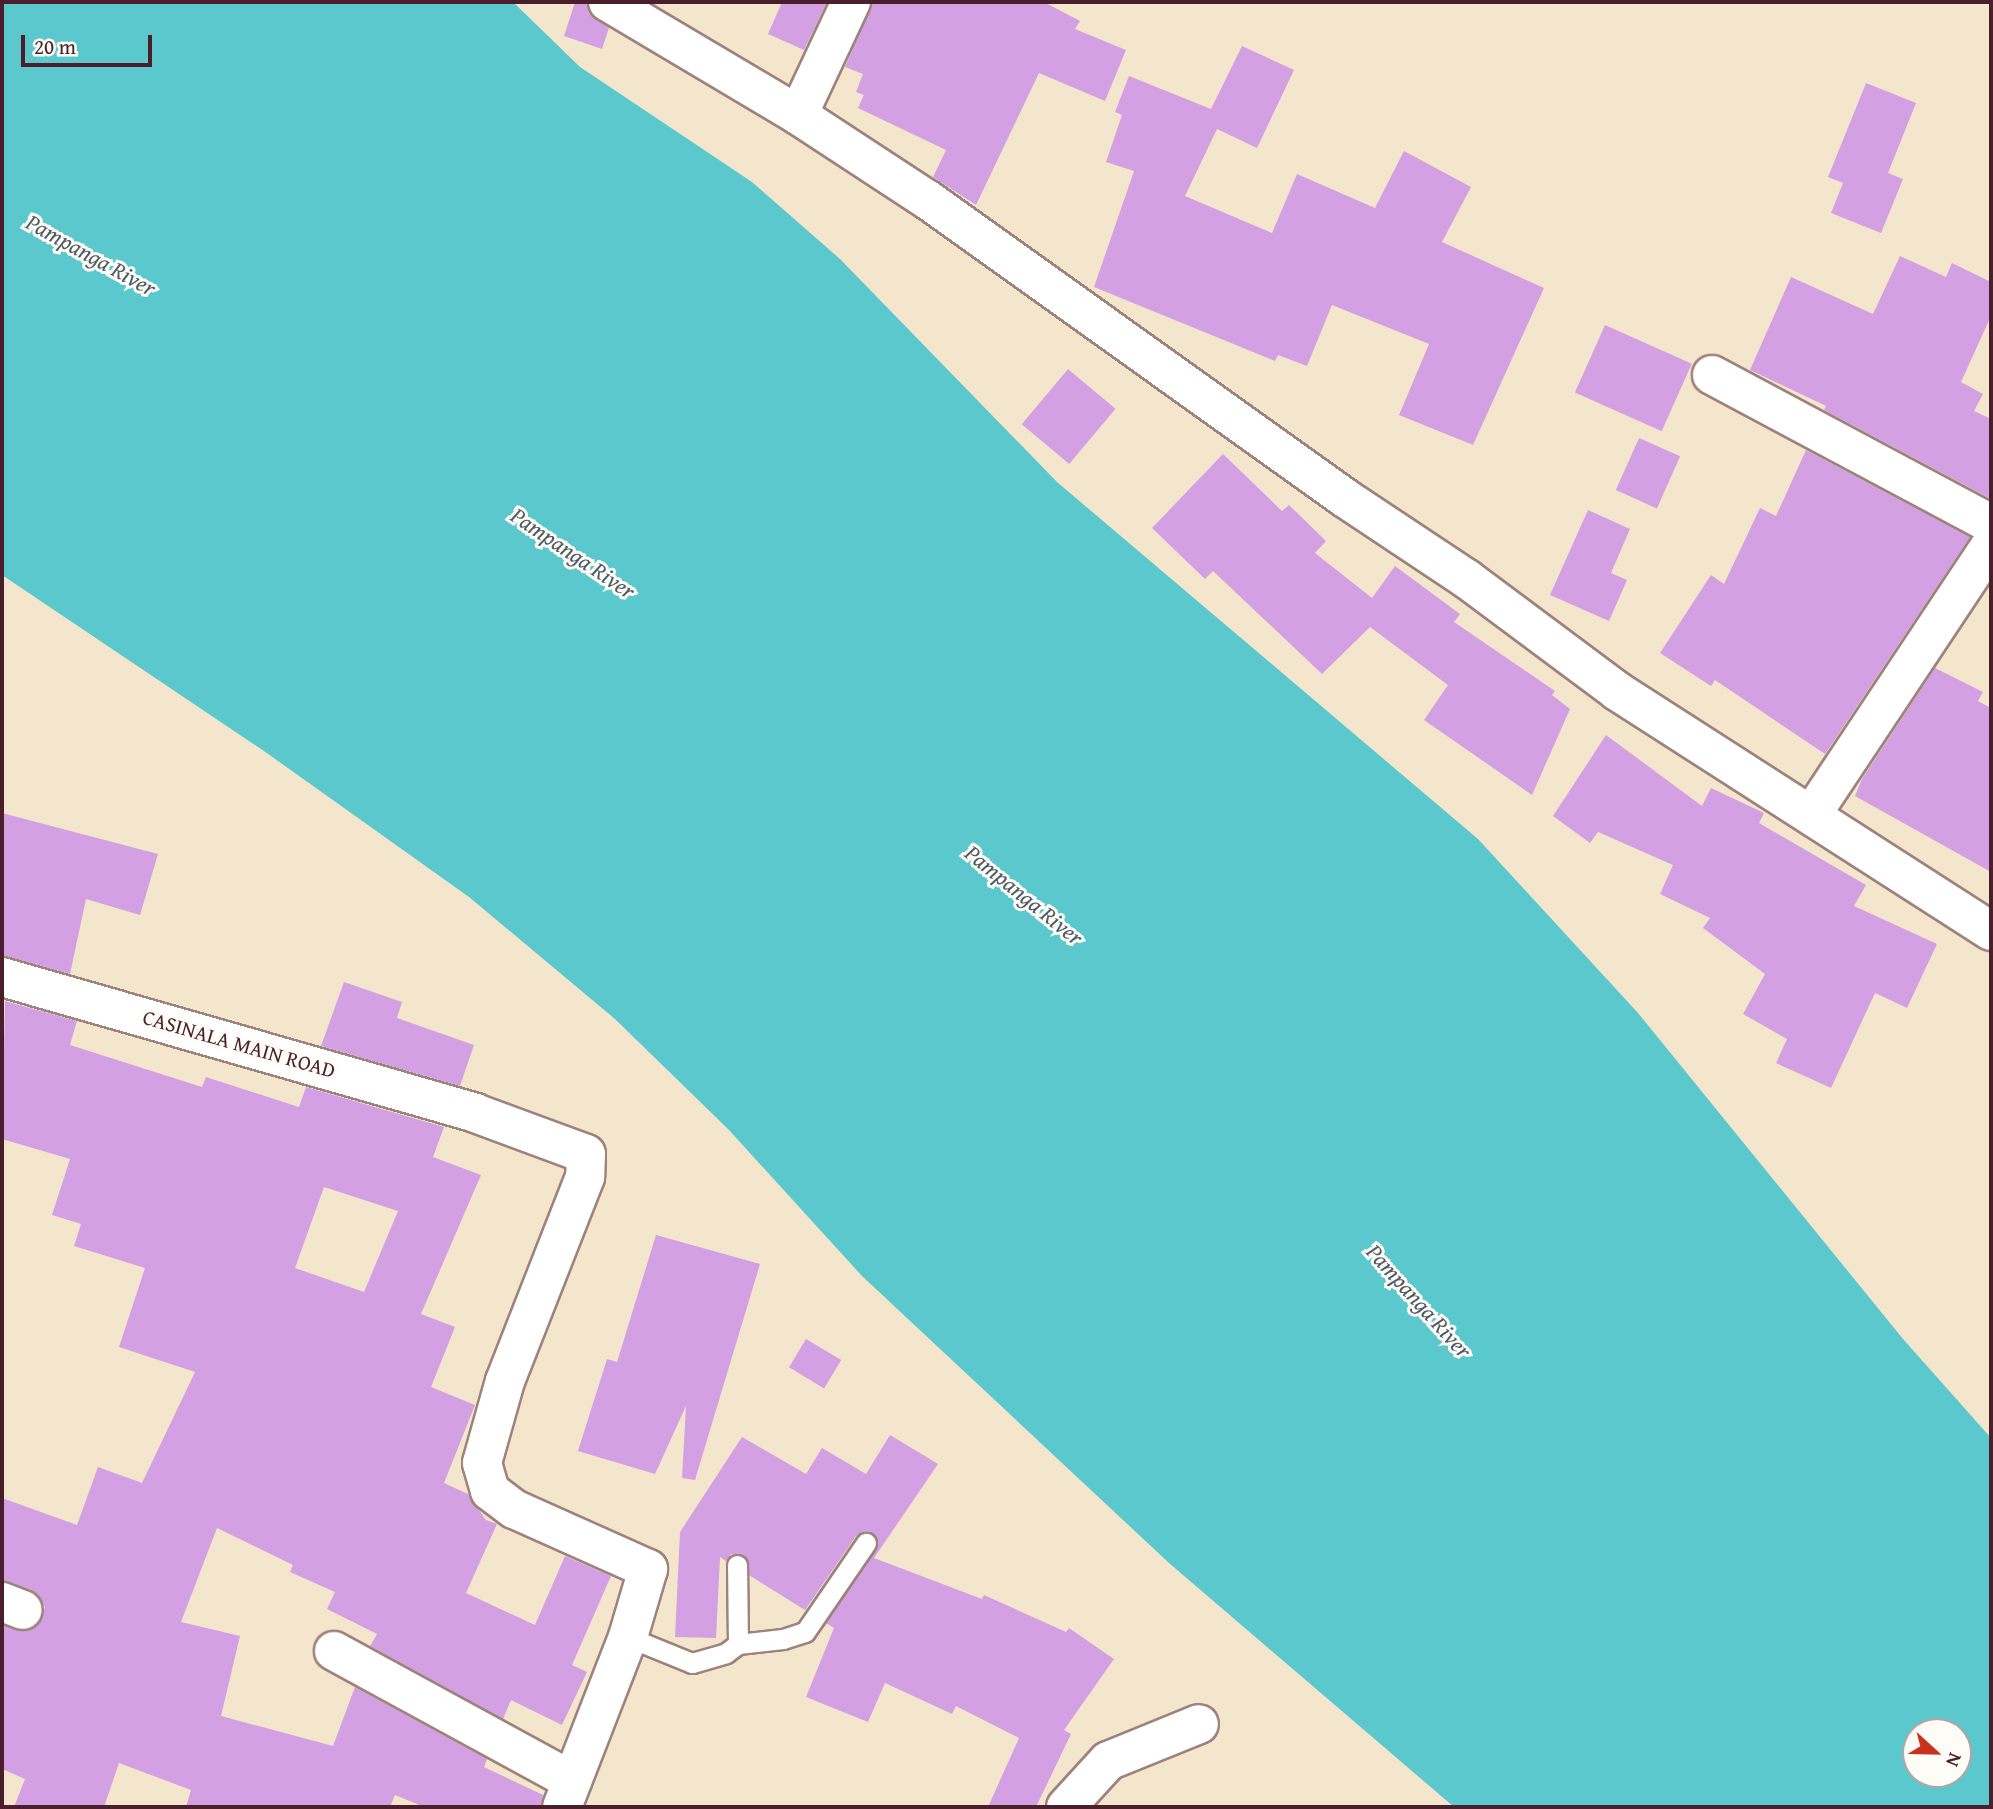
<!DOCTYPE html>
<style>
body{margin:0}
#map{position:relative;width:1993px;height:1809px;overflow:hidden;background:#f3e6cc;font-family:"Gentium Book Plus",serif}
div>[style]{position:absolute}
[style*='--x']{left:calc(var(--x)*1px);top:calc(var(--y)*1px);width:calc(var(--w)*1px);rotate:calc(var(--a)*1deg)}
.water>*{inset:0;background:#5bc8ce}
.building>*{inset:0;background:#d3a1e3;transform-origin:0 0}
.roads{filter:drop-shadow(2px 0 #9e827c) drop-shadow(-2px 0 #9e827c) drop-shadow(0 2px #9e827c) drop-shadow(0 -2px #9e827c)}
.service>*{height:19px;margin:-9.5px;padding:0 9.5px;transform-origin:9.5px;border-radius:9.5px;background:#fff}
.minor>*{height:38px;margin:-19px;padding:0 19px;transform-origin:19px;border-radius:19px;background:#fff}
.secondary>*{height:38px;margin:-19px;padding:0 19px;transform-origin:19px;border-radius:19px;background:#fff}
span{translate:-50% -50%;white-space:nowrap;text-align:center;line-height:1.15;-webkit-text-stroke:6px #fdfcf7;paint-order:stroke}
.street-label{font-size:21px;color:#4a1f2b}
.water-label{font-size:23px;color:#505a64;font-style:italic}
.frame{position:absolute;inset:0;border:4px solid #4a1f2b;pointer-events:none}
.north{position:absolute;left:1902px;top:1718px;width:70px;height:70px;box-sizing:border-box;background:#fdfcf7;border:2px solid #b5a4a5;border-radius:50%;rotate:112deg;font-size:19px;font-weight:700;line-height:28px;text-align:center;color:#4a1f2b}
.north::after{content:'';display:block;margin:auto;width:24px;height:32px;background:#c8321e;clip-path:polygon(50% 0,100% 100%,50% 72%,0 100%)}
.scale{position:absolute;left:21px;top:35px;width:131px;height:32px;box-sizing:border-box;border:4px solid #4a1f2b;border-top:0;padding-left:9px;font-size:21px;line-height:24px;white-space:nowrap;color:#4a1f2b;-webkit-text-stroke:5px #fdfcf7;paint-order:stroke}
</style>
<div id="map">
<div class="water">
<div style="clip-path:polygon(evenodd,2px 2px,513px 2px,580px 67px,752px 182px,840px 259px,1057px 482px,1478px 839px,1638px 1013px,1903px 1339px,1991px 1438px,1991px 1807px,1454px 1807px,1169px 1563px,862px 1276px,728px 1129px,615px 1019px,469px 897px,264px 751px,2px 575px,2px 2px,1916px 1732px,1958px 1732px,1958px 1774px,1916px 1774px,1916px 1732px)"></div>
</div>
<div class="building">
<div style="clip-path:polygon(575px 2px,586px 2px,589px 13px,609px 28px,602px 49px,564px 36px)"></div>
<div style="clip-path:polygon(782px 2px,827px 2px,804px 50px,768px 34px)"></div>
<div style="clip-path:polygon(873px 2px,1044px 2px,1080px 21px,1075px 29px,1126px 50px,1105px 101px,1039px 73px,976px 205px,933px 177px,946px 150px,858px 108px,864px 95px,856px 92px,863px 74px,845px 67px)"></div>
<div style="clip-path:polygon(1242px 46px,1294px 70px,1257px 148px,1217px 129px,1185px 196px,1272px 233px,1297px 174px,1375px 208px,1404px 151px,1471px 187px,1442px 242px,1544px 288px,1473px 445px,1399px 415px,1429px 344px,1332px 305px,1307px 366px,1278px 355px,1275px 361px,1094px 287px,1134px 171px,1106px 162px,1122px 115px,1115px 112px,1129px 76px,1211px 109px)"></div>
<div style="clip-path:polygon(1866px 83px,1916px 103px,1888px 173px,1903px 179px,1881px 233px,1831px 213px,1843px 183px,1828px 177px)"></div>
<div style="clip-path:polygon(1900px 256px,1946px 277px,1952px 263px,1991px 282px,1991px 316px,1961px 382px,1983px 394px,1974px 411px,1991px 419px,1991px 499px,1824px 410px,1826px 406px,1750px 370px,1791px 277px,1873px 314px)"></div>
<div style="left:1605px;top:325px;width:95px;height:74px;rotate:24deg"></div>
<div style="left:1068px;top:369px;width:62px;height:72px;rotate:40deg"></div>
<div style="left:1639px;top:438px;width:45px;height:57px;rotate:24deg"></div>
<div style="clip-path:polygon(1806px 450px,1970px 537px,1825px 754px,1715px 680px,1711px 686px,1660px 653px,1711px 575px,1724px 584px,1760px 508px,1776px 516px)"></div>
<div style="clip-path:polygon(1223px 454px,1282px 511px,1289px 505px,1326px 541px,1315px 553px,1372px 598px,1395px 566px,1460px 614px,1454px 622px,1555px 691px,1552px 695px,1570px 709px,1532px 795px,1424px 720px,1448px 685px,1370px 627px,1322px 674px,1213px 571px,1205px 579px,1152px 528px)"></div>
<div style="clip-path:polygon(1588px 510px,1630px 529px,1611px 573px,1627px 580px,1609px 621px,1550px 595px)"></div>
<div style="clip-path:polygon(1935px 668px,1983px 692px,1978px 701px,1991px 708px,1991px 872px,1855px 796px,1862px 779px)"></div>
<div style="clip-path:polygon(1606px 735px,1702px 806px,1711px 788px,1764px 813px,1759px 823px,1866px 885px,1854px 906px,1937px 944px,1907px 1008px,1875px 993px,1831px 1088px,1776px 1063px,1787px 1039px,1743px 1014px,1765px 974px,1703px 928px,1710px 918px,1660px 894px,1673px 865px,1598px 832px,1590px 843px,1553px 816px)"></div>
<div style="clip-path:polygon(2px 813px,158px 854px,140px 915px,86px 899px,70px 974px,2px 955px)"></div>
<div style="clip-path:polygon(344px 982px,402px 1002px,397px 1018px,474px 1045px,460px 1086px,321px 1046px)"></div>
<div style="clip-path:polygon(evenodd,5px 1001px,77px 1021px,70px 1045px,202px 1087px,206px 1077px,299px 1107px,306px 1087px,444px 1127px,433px 1157px,481px 1175px,421px 1314px,455px 1327px,431px 1387px,475px 1405px,444px 1483px,468px 1494px,486px 1520px,497px 1524px,466px 1593px,535px 1625px,565px 1556px,611px 1576px,572px 1665px,587px 1672px,562px 1725px,511px 1700px,503px 1719px,370px 1646px,377px 1634px,327px 1609px,335px 1592px,290px 1572px,293px 1565px,217px 1528px,181px 1622px,240px 1636px,221px 1716px,333px 1746px,355px 1687px,487px 1759px,484px 1767px,543px 1795px,541px 1807px,424px 1807px,395px 1795px,390px 1807px,186px 1807px,191px 1790px,119px 1763px,104px 1807px,14px 1807px,25px 1779px,2px 1769px,2px 1625px,27px 1631px,37px 1626px,45px 1607px,31px 1590px,2px 1581px,2px 1498px,77px 1525px,98px 1467px,142px 1483px,195px 1372px,119px 1347px,145px 1268px,74px 1246px,81px 1224px,52px 1215px,70px 1159px,2px 1139px,5px 1001px,324px 1187px,398px 1211px,364px 1292px,295px 1268px,324px 1187px)"></div>
<div style="clip-path:polygon(656px 1235px,760px 1264px,695px 1480px,682px 1478px,686px 1406px,655px 1474px,578px 1451px,607px 1359px,617px 1362px)"></div>
<div style="left:806px;top:1339px;width:41px;height:33px;rotate:31deg"></div>
<div style="clip-path:polygon(890px 1435px,938px 1464px,874px 1558px,982px 1599px,984px 1595px,1066px 1632px,1069px 1628px,1114px 1659px,1064px 1730px,1071px 1734px,1036px 1807px,988px 1807px,1019px 1738px,956px 1706px,952px 1714px,885px 1683px,868px 1722px,806px 1697px,834px 1628px,826px 1623px,876px 1549px,872px 1533px,856px 1536px,805px 1610px,749px 1575px,744px 1555px,731px 1554px,726px 1561px,720px 1557px,716px 1638px,675px 1637px,680px 1532px,742px 1437px,806px 1474px,822px 1448px,866px 1474px)"></div>
</div>
<div class="roads">
<div class="service">
<div style="--x:628;--y:1637;--w:69;--a:22.1"></div>
<div style="--x:692;--y:1663;--w:35;--a:-16"></div>
<div style="--x:726;--y:1653;--w:15;--a:-37"></div>
<div style="--x:738;--y:1644;--w:79;--a:-90.7"></div>
<div style="--x:738;--y:1644;--w:45;--a:-6.3"></div>
<div style="--x:783;--y:1639;--w:23;--a:-18"></div>
<div style="--x:805;--y:1632;--w:108;--a:-55.6"></div>
</div>
<div class="minor">
<div style="--x:798;--y:115;--w:125;--a:-64.9"></div>
<div style="--x:1712;--y:375;--w:316;--a:28.1"></div>
<div style="--x:1812;--y:814;--w:323;--a:-56.4"></div>
<div style="--x:2;--y:977;--w:492;--a:16"></div>
<div style="--x:475;--y:1113;--w:118;--a:20.3"></div>
<div style="--x:586;--y:1154;--w:23;--a:92"></div>
<div style="--x:585;--y:1177;--w:219;--a:111.4"></div>
<div style="--x:505;--y:1381;--w:85;--a:105.7"></div>
<div style="--x:482;--y:1463;--w:29;--a:74"></div>
<div style="--x:490;--y:1491;--w:30;--a:37"></div>
<div style="--x:514;--y:1509;--w:147;--a:24.1"></div>
<div style="--x:648;--y:1569;--w:71;--a:106.4"></div>
<div style="--x:628;--y:1637;--w:182;--a:111.2"></div>
<div style="--x:2;--y:1602;--w:22;--a:21"></div>
<div style="--x:334;--y:1651;--w:271;--a:28.6"></div>
<div style="--x:1066;--y:1807;--w:62;--a:-47.6"></div>
<div style="--x:1108;--y:1761;--w:98;--a:-22.1"></div>
</div>
<div class="secondary">
<div style="--x:608;--y:2;--w:221;--a:30.7"></div>
<div style="--x:798;--y:115;--w:155;--a:33.2"></div>
<div style="--x:928;--y:200;--w:513;--a:35.55"></div>
<div style="--x:1345;--y:498;--w:146;--a:33.6"></div>
<div style="--x:1467;--y:579;--w:187;--a:36.7"></div>
<div style="--x:1617;--y:691;--w:444;--a:32.7"></div>
</div>
</div>
<div class="street-label">
<span style="left:239px;top:1044px;rotate:16deg">CASINALA MAIN ROAD</span>
</div>
<div class="water-label">
<span style="left:91px;top:255px;rotate:29deg">Pampanga River</span>
<span style="left:573px;top:553px;rotate:34deg">Pampanga River</span>
<span style="left:1024px;top:895px;rotate:39deg">Pampanga River</span>
<span style="left:1419px;top:1301px;rotate:48deg">Pampanga River</span>
</div>
<div class="frame"></div>
<div class="north">N</div>
<div class="scale">20 m</div>
</div>
